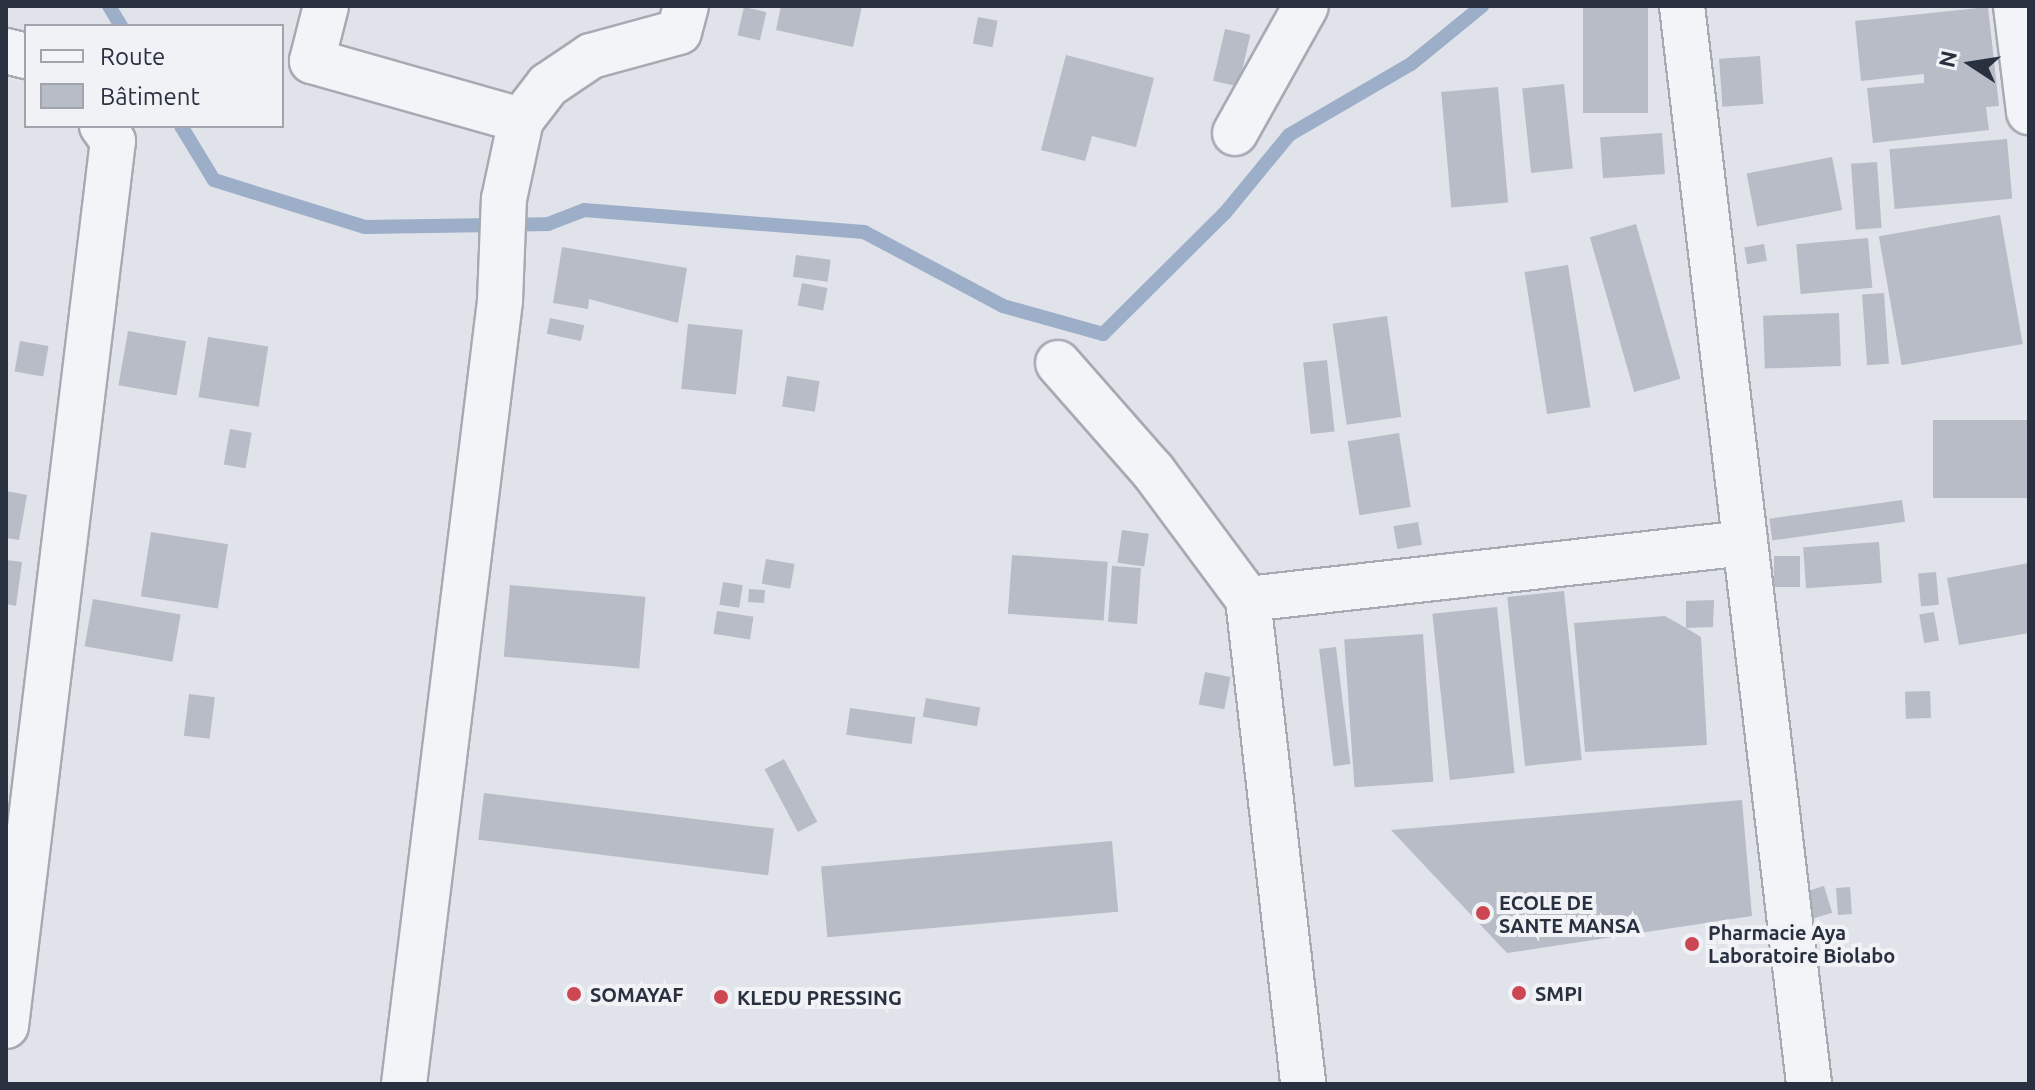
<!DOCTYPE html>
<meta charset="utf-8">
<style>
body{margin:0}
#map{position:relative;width:2035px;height:1090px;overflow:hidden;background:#e0e3e9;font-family:Ubuntu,sans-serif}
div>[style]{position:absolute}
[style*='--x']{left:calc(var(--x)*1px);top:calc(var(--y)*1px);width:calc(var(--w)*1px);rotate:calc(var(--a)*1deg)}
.stream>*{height:14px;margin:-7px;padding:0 7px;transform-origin:7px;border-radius:7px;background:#9caec8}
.building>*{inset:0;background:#b7bcc6;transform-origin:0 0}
.roads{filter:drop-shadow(2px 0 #a5aab3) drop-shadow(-2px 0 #a5aab3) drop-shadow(0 2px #a5aab3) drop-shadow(0 -2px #a5aab3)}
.minor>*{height:44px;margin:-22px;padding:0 22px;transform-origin:22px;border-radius:22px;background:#f3f4f7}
.dots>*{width:22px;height:22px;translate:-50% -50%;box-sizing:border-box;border:4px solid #f0f2f6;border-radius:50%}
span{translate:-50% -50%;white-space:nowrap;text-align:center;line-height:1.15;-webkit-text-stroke:8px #f0f2f6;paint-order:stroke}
.poi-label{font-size:20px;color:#293040;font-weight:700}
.left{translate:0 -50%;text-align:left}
.frame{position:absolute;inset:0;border:8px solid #293040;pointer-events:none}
.legend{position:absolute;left:24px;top:24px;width:260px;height:104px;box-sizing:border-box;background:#f0f2f6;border:2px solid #a0a4ad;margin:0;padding:10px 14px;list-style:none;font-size:24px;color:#293040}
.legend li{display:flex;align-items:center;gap:16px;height:40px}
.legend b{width:40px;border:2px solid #a0a4ad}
.north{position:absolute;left:1931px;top:24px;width:80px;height:80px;-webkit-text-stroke:6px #f0f2f6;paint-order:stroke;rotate:282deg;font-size:22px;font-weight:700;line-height:32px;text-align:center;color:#293040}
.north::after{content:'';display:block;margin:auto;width:28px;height:36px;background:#293040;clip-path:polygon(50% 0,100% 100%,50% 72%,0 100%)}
</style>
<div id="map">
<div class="stream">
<div style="--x:109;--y:6;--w:23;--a:59"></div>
<div style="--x:181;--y:126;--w:63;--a:58.6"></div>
<div style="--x:214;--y:180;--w:158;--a:17.3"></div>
<div style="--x:365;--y:227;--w:183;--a:-0.9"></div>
<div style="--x:548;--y:224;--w:39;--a:-21"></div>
<div style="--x:584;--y:210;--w:281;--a:4.5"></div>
<div style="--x:864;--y:232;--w:157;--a:28"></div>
<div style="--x:1003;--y:306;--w:104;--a:15.6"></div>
<div style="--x:1103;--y:334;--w:172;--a:-44.8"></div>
<div style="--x:1225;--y:213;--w:101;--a:-50.6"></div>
<div style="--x:1289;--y:135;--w:141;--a:-30.2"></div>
<div style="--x:1411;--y:64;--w:92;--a:-39.2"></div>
</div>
<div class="building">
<div style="clip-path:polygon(781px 6px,862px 6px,853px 47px,776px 30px)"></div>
<div style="left:1583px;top:6px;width:65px;height:107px"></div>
<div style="left:744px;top:7px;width:23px;height:29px;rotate:13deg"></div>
<div style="clip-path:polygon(1988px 7px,1999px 106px,1986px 107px,1989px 130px,1873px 143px,1867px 88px,1924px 83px,1924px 74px,1861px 81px,1855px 21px)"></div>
<div style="left:978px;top:17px;width:20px;height:27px;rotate:11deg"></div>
<div style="left:1225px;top:29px;width:26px;height:53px;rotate:13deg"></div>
<div style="clip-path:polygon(1066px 55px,1154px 78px,1136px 147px,1092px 136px,1085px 161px,1041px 150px)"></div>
<div style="left:1760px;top:56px;width:48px;height:41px;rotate:86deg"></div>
<div style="left:1564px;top:84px;width:85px;height:42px;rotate:84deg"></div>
<div style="left:1498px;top:87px;width:116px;height:57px;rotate:85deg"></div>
<div style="left:1662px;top:133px;width:41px;height:62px;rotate:86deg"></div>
<div style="left:2007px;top:139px;width:60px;height:118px;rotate:85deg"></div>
<div style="left:1832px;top:157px;width:54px;height:87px;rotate:79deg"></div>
<div style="left:1877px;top:162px;width:66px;height:26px;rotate:86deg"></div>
<div style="left:2000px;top:215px;width:131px;height:123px;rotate:80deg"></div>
<div style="left:1636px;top:224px;width:161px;height:48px;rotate:74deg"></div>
<div style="left:1868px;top:238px;width:50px;height:72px;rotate:85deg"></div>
<div style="left:1764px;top:244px;width:17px;height:20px;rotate:80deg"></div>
<div style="clip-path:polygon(562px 247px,687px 268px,678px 323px,589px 299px,588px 309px,553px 303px)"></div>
<div style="left:796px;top:255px;width:35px;height:22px;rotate:8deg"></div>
<div style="left:1568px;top:265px;width:144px;height:44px;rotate:81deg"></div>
<div style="left:802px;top:283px;width:26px;height:23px;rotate:11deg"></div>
<div style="left:1884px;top:293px;width:71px;height:22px;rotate:86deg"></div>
<div style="left:1839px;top:313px;width:53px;height:76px;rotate:88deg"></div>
<div style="left:1387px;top:316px;width:102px;height:55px;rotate:82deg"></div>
<div style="left:550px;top:318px;width:35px;height:16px;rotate:12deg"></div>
<div style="left:688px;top:324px;width:55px;height:65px;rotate:6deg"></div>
<div style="left:128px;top:331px;width:59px;height:55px;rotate:10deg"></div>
<div style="left:208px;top:337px;width:61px;height:61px;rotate:9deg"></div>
<div style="left:20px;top:341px;width:29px;height:31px;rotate:10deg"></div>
<div style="left:1327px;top:360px;width:72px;height:24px;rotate:84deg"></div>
<div style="left:787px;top:376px;width:33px;height:31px;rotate:9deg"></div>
<div style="left:2029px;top:420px;width:78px;height:96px;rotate:90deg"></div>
<div style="left:230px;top:429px;width:22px;height:36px;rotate:10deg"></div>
<div style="left:1399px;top:433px;width:75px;height:52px;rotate:81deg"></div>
<div style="clip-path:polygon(6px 491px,27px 495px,19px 540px,6px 538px)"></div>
<div style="left:1902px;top:500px;width:22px;height:134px;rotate:82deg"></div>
<div style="left:1418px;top:522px;width:23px;height:25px;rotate:80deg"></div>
<div style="left:1122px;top:530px;width:27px;height:33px;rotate:8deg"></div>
<div style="left:151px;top:532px;width:78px;height:65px;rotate:9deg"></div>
<div style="left:1879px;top:542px;width:41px;height:76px;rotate:86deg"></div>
<div style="left:1012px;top:555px;width:96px;height:59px;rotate:4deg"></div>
<div style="left:1774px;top:556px;width:26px;height:31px"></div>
<div style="left:766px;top:559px;width:29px;height:25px;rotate:10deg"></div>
<div style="clip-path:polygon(6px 560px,22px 562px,16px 606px,6px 604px)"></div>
<div style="clip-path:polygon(2029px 563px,2029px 633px,1959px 645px,1947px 578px)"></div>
<div style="left:1112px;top:566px;width:29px;height:56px;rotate:4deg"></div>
<div style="left:1936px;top:572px;width:33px;height:18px;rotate:85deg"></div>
<div style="left:723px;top:582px;width:20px;height:23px;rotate:9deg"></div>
<div style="left:510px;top:585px;width:136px;height:72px;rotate:5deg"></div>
<div style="left:749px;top:589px;width:16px;height:13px;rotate:4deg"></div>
<div style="left:1564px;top:591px;width:170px;height:57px;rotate:84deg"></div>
<div style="left:93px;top:599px;width:89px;height:48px;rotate:10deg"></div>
<div style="clip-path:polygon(1714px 600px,1713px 627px,1686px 628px,1701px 637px,1707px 745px,1585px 752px,1574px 623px,1665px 616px,1686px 628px,1686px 601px)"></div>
<div style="left:1497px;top:607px;width:167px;height:65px;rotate:84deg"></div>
<div style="left:717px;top:611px;width:37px;height:23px;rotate:9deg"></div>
<div style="left:1934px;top:612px;width:29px;height:15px;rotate:80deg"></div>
<div style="left:1423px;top:634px;width:148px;height:79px;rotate:86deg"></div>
<div style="left:1336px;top:647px;width:118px;height:17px;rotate:83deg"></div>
<div style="left:1205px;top:672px;width:26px;height:33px;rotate:11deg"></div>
<div style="left:1930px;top:691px;width:27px;height:25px;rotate:88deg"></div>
<div style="left:189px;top:694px;width:26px;height:42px;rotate:7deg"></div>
<div style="left:926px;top:698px;width:55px;height:19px;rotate:10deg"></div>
<div style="left:850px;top:708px;width:66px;height:27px;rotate:8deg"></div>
<div style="left:784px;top:759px;width:71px;height:22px;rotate:62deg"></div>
<div style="left:484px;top:793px;width:292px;height:47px;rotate:7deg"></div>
<div style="clip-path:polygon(1742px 800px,1752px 916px,1507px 953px,1391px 830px)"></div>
<div style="left:1112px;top:841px;width:71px;height:292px;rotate:85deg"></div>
<div style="left:1824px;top:886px;width:28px;height:19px;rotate:73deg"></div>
<div style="left:1850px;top:887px;width:27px;height:14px;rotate:86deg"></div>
</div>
<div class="roads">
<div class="minor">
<div style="--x:326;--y:6;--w:57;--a:104.3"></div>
<div style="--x:312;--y:61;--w:217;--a:15.8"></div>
<div style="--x:1682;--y:6;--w:1085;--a:83.28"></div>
<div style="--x:2016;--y:6;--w:107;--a:83"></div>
<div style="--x:6;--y:51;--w:21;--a:14"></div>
<div style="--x:1235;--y:133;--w:145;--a:-60.8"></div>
<div style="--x:1058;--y:363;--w:144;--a:48.7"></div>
<div style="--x:1153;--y:471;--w:159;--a:53.4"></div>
<div style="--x:1248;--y:599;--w:488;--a:83.5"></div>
<div style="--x:1248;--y:599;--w:500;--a:-6.43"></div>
<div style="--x:6;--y:1026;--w:891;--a:-83.11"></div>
<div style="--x:113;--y:141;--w:19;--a:-126"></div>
<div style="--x:404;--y:1084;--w:789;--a:-83.01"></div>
<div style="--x:500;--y:301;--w:102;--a:-87.8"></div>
<div style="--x:504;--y:199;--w:81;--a:-77.9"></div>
<div style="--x:521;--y:120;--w:44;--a:-52.4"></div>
<div style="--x:548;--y:85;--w:52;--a:-34"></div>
<div style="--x:591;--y:56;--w:91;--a:-15.3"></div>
<div style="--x:679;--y:32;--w:27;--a:-75"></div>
</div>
</div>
<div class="dots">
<div style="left:1483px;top:913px;background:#cc4752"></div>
<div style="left:1692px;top:944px;background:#cc4752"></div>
<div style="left:1519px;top:993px;background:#cc4752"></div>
<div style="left:574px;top:994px;background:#cc4752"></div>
<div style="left:721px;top:997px;background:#cc4752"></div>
</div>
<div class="poi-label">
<span class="left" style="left:1499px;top:914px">ECOLE DE<br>SANTE MANSA</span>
<span class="left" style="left:1708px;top:944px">Pharmacie Aya<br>Laboratoire Biolabo</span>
<span class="left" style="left:1535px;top:993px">SMPI</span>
<span class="left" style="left:590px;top:994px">SOMAYAF</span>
<span class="left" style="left:737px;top:997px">KLEDU PRESSING</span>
</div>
<div class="frame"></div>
<ul class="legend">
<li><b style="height:10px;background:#f3f4f7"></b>Route</li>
<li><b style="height:22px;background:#b7bcc6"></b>Bâtiment</li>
</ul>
<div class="north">N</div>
</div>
